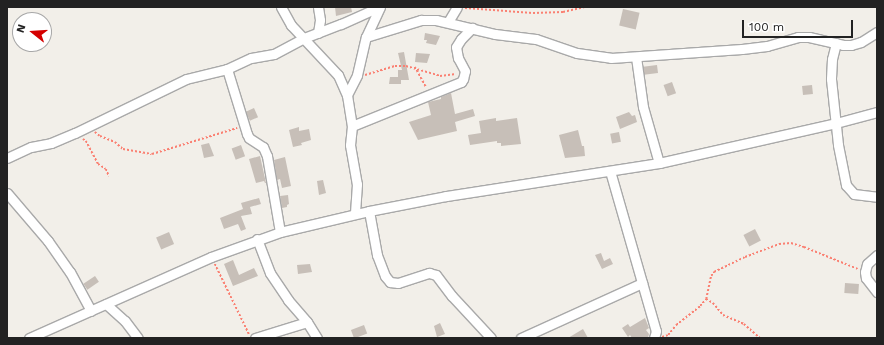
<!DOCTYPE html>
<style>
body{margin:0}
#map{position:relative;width:884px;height:345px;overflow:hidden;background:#f2efe9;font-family:"Work Sans",sans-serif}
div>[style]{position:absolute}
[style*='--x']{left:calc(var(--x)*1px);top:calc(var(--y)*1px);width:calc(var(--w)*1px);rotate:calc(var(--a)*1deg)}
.building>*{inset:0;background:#c7bfb8;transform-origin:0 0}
.path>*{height:1.5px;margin-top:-0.75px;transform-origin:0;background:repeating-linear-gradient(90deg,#fa8072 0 2px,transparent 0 4px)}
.roads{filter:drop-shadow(1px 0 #a9a9a9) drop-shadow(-1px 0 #a9a9a9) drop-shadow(0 1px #a9a9a9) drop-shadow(0 -1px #a9a9a9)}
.minor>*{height:9px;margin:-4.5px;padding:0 4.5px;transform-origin:4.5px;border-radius:4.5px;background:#fff}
span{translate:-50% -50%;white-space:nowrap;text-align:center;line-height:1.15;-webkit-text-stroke:3px #fff;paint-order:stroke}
.frame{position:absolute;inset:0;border:8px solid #222;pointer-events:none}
.north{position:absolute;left:12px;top:12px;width:40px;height:40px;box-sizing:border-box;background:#fff;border:1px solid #a7a7a7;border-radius:50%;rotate:287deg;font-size:11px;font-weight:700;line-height:16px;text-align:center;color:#222}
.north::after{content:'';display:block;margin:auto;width:14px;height:18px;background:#d40000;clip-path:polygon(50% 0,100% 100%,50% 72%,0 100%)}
.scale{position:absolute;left:742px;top:20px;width:111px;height:18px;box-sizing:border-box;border:2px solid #222;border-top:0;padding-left:5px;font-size:12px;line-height:14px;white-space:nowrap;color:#222;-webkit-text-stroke:3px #fff;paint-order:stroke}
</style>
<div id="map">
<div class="building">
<div style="clip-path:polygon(335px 7px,351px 7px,352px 12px,336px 16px)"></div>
<div style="left:623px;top:9px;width:17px;height:17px;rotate:13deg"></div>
<div style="clip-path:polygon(425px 33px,440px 36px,436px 45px,426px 43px,427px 40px,424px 40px)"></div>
<div style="clip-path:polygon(404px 52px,409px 80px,401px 80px,401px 84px,389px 84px,390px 77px,398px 77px,398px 70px,402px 70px,398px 53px)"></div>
<div style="clip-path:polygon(416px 53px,430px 54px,427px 63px,415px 62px)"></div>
<div style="left:657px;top:65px;width:8px;height:14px;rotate:83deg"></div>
<div style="left:672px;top:82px;width:12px;height:9px;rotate:70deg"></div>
<div style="left:812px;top:85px;width:9px;height:10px;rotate:84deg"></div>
<div style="clip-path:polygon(451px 93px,455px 114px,473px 109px,475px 116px,455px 122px,457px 131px,418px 140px,409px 122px,431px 115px,428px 102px,441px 99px,441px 97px)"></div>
<div style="left:254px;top:108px;width:10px;height:9px;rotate:66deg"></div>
<div style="clip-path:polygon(629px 112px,632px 116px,635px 115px,637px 122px,620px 129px,616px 117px)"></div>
<div style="clip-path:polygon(496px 118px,496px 121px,517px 118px,521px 144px,501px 146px,501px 143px,497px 143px,497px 141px,470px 145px,468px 135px,481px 133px,479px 121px)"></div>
<div style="clip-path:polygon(299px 127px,299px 131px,309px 129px,311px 140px,301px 143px,302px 145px,293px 147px,289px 130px)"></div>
<div style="clip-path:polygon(578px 130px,582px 146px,584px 146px,585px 156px,565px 158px,559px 135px)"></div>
<div style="left:619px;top:132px;width:10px;height:9px;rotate:79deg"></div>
<div style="clip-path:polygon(209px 143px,214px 156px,204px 158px,201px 145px)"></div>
<div style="left:241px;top:145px;width:12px;height:10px;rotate:70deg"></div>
<div style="clip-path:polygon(260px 156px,266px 183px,265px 183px,264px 181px,256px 183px,249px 159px)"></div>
<div style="clip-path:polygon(285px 157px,291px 186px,282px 188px,280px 179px,277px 180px,274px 160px)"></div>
<div style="clip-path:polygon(323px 180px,326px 193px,319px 195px,317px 181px)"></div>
<div style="clip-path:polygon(288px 195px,289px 204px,287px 205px,287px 207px,282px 208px,280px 196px)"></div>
<div style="clip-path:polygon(259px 198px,261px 204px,250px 207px,252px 214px,241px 216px,246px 229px,241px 231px,238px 224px,224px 229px,220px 218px,243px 209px,241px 203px)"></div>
<div style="left:755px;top:229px;width:13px;height:13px;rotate:63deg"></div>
<div style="left:169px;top:232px;width:13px;height:14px;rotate:67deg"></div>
<div style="clip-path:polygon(601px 253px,604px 261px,610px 258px,613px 264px,602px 269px,595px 255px)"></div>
<div style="clip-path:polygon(233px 260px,239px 275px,254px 268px,258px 276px,233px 286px,224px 264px)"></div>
<div style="clip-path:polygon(310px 264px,312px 272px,298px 274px,297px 265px)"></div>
<div style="left:95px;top:276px;width:7px;height:14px;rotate:56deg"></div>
<div style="left:845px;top:283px;width:14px;height:10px;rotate:4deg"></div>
<div style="clip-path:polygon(645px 318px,649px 328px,646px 330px,649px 334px,648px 338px,632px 338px,630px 335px,628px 337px,622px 328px,628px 324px,630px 327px)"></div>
<div style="clip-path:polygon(440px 323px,445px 334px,437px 337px,434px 326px)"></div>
<div style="left:364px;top:325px;width:9px;height:14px;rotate:69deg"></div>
<div style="clip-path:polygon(583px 329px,588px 338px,568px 338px)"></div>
</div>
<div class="path">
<div style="--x:465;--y:8;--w:68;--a:4.2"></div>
<div style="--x:533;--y:13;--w:30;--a:-2"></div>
<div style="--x:563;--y:12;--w:22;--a:-13"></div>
<div style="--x:415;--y:67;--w:23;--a:61"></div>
<div style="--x:365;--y:75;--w:31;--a:-17"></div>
<div style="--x:395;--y:66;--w:11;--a:0"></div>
<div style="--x:406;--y:66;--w:35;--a:16"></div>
<div style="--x:440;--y:76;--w:16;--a:-7"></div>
<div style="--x:95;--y:132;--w:6;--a:39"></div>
<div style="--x:100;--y:136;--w:16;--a:22"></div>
<div style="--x:115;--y:142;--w:11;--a:41"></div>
<div style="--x:123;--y:149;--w:29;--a:10"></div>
<div style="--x:152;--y:154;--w:89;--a:-17"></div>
<div style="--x:83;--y:139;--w:4;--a:34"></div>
<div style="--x:86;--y:141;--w:26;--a:62"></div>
<div style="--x:98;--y:164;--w:9;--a:32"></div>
<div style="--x:106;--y:169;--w:8;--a:67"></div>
<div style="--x:215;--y:264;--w:78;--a:64.1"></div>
<div style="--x:706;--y:299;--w:8;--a:30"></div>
<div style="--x:713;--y:303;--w:16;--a:50"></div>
<div style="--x:723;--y:315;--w:23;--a:23"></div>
<div style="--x:744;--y:324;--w:21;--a:41"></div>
<div style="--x:662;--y:337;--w:6;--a:-18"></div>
<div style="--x:668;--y:335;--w:13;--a:-51"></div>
<div style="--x:676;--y:325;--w:31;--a:-38"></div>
<div style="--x:700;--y:306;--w:9;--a:-49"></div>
<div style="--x:706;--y:299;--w:24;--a:-78"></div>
<div style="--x:711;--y:276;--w:5;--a:-53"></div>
<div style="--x:714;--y:272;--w:34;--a:-26"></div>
<div style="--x:745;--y:257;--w:36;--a:-21"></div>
<div style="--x:779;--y:244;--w:12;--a:-5"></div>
<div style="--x:791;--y:243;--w:14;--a:17"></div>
<div style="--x:804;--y:247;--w:58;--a:22.2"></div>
</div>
<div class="roads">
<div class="minor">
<div style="--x:281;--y:7;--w:21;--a:61"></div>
<div style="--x:291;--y:25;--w:69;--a:46.8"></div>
<div style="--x:338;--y:75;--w:22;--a:66"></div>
<div style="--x:347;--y:95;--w:31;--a:81"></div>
<div style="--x:352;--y:126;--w:19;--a:96"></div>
<div style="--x:350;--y:145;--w:40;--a:80"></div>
<div style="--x:357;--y:184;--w:30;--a:94"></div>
<div style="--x:318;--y:7;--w:13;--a:81"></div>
<div style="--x:320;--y:20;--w:13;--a:99"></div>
<div style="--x:448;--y:22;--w:17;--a:-59"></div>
<div style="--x:366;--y:37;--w:58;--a:-17.2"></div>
<div style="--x:421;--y:20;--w:15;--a:0"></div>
<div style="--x:436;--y:20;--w:61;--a:13.3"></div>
<div style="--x:495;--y:34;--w:41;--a:7"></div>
<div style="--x:536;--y:39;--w:43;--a:18.9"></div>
<div style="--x:577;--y:53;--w:34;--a:8"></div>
<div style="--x:611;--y:58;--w:131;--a:-3.9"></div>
<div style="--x:742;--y:49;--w:25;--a:-7"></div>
<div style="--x:767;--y:46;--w:32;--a:-16"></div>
<div style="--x:798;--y:37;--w:11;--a:0"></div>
<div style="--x:809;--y:37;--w:35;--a:13"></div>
<div style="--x:843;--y:45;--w:8;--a:0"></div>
<div style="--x:851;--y:45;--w:10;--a:-17"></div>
<div style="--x:861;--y:42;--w:19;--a:-32"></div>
<div style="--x:836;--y:43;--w:16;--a:104"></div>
<div style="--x:832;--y:59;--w:20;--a:93"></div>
<div style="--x:831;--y:79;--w:66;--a:83.9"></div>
<div style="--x:838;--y:145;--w:41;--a:78.7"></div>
<div style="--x:846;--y:185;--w:12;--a:48"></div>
<div style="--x:854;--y:194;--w:23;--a:7"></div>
<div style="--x:636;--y:57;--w:50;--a:82"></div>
<div style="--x:643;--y:107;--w:58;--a:74.1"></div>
<div style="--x:227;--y:69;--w:68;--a:72.9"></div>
<div style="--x:247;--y:134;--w:4;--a:63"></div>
<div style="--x:249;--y:138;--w:17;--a:33"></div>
<div style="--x:263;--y:147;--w:10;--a:66"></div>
<div style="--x:267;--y:156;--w:77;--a:80.3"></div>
<div style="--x:347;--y:95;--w:22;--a:-63"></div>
<div style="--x:357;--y:75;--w:39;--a:-77"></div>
<div style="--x:366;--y:37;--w:33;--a:-65"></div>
<div style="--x:352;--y:126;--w:118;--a:-22"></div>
<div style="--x:461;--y:82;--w:4;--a:-56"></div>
<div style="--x:463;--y:79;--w:8;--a:-76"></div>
<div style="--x:465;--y:71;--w:15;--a:-118"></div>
<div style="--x:458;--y:58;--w:11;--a:-100"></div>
<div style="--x:456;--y:47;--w:9;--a:-58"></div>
<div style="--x:461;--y:39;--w:16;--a:-45"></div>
<div style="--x:7;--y:158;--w:26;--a:-25"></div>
<div style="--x:31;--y:147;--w:20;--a:-11"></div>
<div style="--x:51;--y:143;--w:26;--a:-23"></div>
<div style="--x:75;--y:133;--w:123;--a:-25.9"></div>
<div style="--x:186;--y:79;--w:42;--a:-13.7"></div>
<div style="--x:227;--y:69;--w:26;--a:-25"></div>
<div style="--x:251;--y:58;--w:23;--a:-10"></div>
<div style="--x:274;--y:54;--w:34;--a:-28"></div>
<div style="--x:304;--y:38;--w:40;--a:-21"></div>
<div style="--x:341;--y:24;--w:42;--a:-24.1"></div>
<div style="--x:610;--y:171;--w:166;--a:74"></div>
<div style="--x:656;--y:331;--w:7;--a:106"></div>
<div style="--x:7;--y:193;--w:63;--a:49.5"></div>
<div style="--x:48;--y:241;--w:38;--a:55"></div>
<div style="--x:70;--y:272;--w:44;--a:61.7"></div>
<div style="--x:369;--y:211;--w:45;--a:79.7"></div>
<div style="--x:377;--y:255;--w:22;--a:69"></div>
<div style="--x:385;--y:276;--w:8;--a:50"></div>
<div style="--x:390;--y:282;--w:8;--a:7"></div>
<div style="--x:398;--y:283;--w:33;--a:-18"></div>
<div style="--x:429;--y:273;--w:7;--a:16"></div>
<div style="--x:436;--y:275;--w:26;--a:53"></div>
<div style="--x:452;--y:296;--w:57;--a:47.1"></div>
<div style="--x:257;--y:239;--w:36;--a:69"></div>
<div style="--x:270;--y:273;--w:32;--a:56"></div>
<div style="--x:288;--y:300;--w:29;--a:49"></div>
<div style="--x:307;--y:322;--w:19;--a:58"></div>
<div style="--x:877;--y:255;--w:13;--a:138"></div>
<div style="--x:867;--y:264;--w:8;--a:104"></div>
<div style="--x:865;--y:272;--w:6;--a:81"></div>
<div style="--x:866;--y:278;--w:18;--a:52"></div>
<div style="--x:106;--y:304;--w:25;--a:42"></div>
<div style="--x:125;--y:321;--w:21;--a:53"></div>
<div style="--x:29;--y:338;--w:199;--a:-24"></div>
<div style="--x:211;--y:257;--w:73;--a:-19.9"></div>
<div style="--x:280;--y:232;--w:91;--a:-13.3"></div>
<div style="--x:369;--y:211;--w:78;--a:-11"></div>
<div style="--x:446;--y:196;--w:216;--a:-8.8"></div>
<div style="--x:659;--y:163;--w:181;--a:-12.7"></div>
<div style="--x:836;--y:123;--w:42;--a:-15"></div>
<div style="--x:255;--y:338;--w:54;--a:-17.1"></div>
<div style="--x:521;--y:338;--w:133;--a:-24.4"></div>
</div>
</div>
<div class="frame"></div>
<div class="north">N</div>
<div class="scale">100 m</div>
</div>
